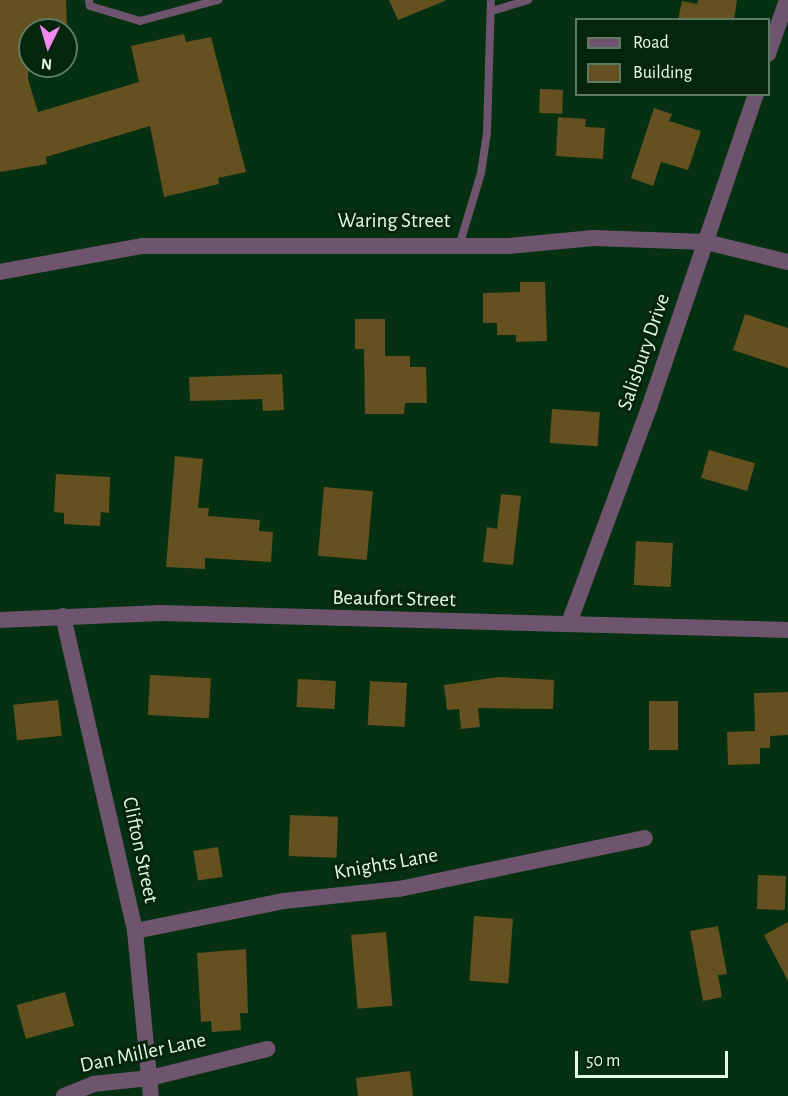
<!DOCTYPE html>
<style>
body{margin:0}
#map{position:relative;width:788px;height:1096px;overflow:hidden;background:#053012;font-family:"Alegreya Sans",sans-serif}
div>[style]{position:absolute}
[style*='--x']{left:calc(var(--x)*1px);top:calc(var(--y)*1px);width:calc(var(--w)*1px);rotate:calc(var(--a)*1deg)}
.building>*{inset:0;background:#64511f;transform-origin:0 0}
.service>*{height:8px;margin:-4px;padding:0 4px;transform-origin:4px;border-radius:4px;background:#6f546d}
.minor>*{height:16px;margin:-8px;padding:0 8px;transform-origin:8px;border-radius:8px;background:#6f546d}
span{translate:-50% -50%;white-space:nowrap;text-align:center;line-height:1.15;-webkit-text-stroke:6px #05250d;paint-order:stroke}
.street-label{font-size:21px;color:#e3fae6}
.legend{position:absolute;left:575px;top:18px;width:195px;height:78px;box-sizing:border-box;background:#05250d;border:2px solid #5e7a64;margin:0;padding:8px 10px;list-style:none;font-size:18px;color:#e3fae6}
.legend li{display:flex;align-items:center;gap:12px;height:30px}
.legend b{width:30px;border:2px solid #5e7a64}
.north{position:absolute;left:18px;top:18px;width:60px;height:60px;box-sizing:border-box;background:#05250d;border:2px solid #5e7a64;border-radius:50%;rotate:185deg;font-size:16px;font-weight:700;line-height:24px;text-align:center;color:#e3fae6}
.north::after{content:'';display:block;margin:auto;width:21px;height:27px;background:#f489ef;clip-path:polygon(50% 0,100% 100%,50% 72%,0 100%)}
.scale{position:absolute;left:575px;top:1051px;width:153px;height:27px;box-sizing:border-box;border:3px solid #e3fae6;border-top:0;padding-left:8px;font-size:18px;line-height:21px;white-space:nowrap;color:#e3fae6;-webkit-text-stroke:4px #05250d;paint-order:stroke}
</style>
<div id="map">
<div class="building">
<div style="clip-path:polygon(0 0,66px 0,67px 28px,30px 29px,28px 79px,38px 112px,139px 82px,131px 46px,184px 34px,186px 42px,211px 37px,246px 172px,218px 178px,219px 184px,164px 197px,150px 126px,46px 157px,47px 164px,0 172px)"></div>
<div style="clip-path:polygon(389px 0,445px 0,445px 1px,398px 20px)"></div>
<div style="clip-path:polygon(698px 0,737px 0,734px 20px,678px 20px,682px 1px,697px 4px)"></div>
<div style="left:540px;top:89px;width:23px;height:24px;rotate:2deg"></div>
<div style="clip-path:polygon(654px 108px,672px 114px,669px 121px,701px 131px,688px 170px,661px 162px,653px 186px,631px 178px)"></div>
<div style="clip-path:polygon(558px 117px,586px 119px,585px 127px,605px 128px,603px 159px,556px 156px)"></div>
<div style="clip-path:polygon(520px 282px,545px 282px,547px 341px,516px 342px,516px 335px,497px 335px,497px 323px,483px 323px,483px 293px,520px 292px)"></div>
<div style="clip-path:polygon(745px 314px,788px 328px,788px 368px,733px 350px)"></div>
<div style="clip-path:polygon(355px 319px,385px 319px,385px 356px,410px 356px,410px 367px,426px 367px,427px 403px,405px 403px,404px 414px,365px 414px,364px 349px,355px 349px)"></div>
<div style="clip-path:polygon(282px 374px,284px 410px,263px 411px,262px 399px,190px 401px,189px 377px)"></div>
<div style="left:552px;top:409px;width:48px;height:34px;rotate:4deg"></div>
<div style="left:709px;top:450px;width:48px;height:29px;rotate:16deg"></div>
<div style="clip-path:polygon(175px 456px,203px 459px,198px 508px,209px 508px,208px 516px,260px 520px,259px 531px,273px 532px,271px 562px,205px 558px,205px 569px,166px 567px)"></div>
<div style="clip-path:polygon(56px 474px,110px 477px,109px 513px,101px 512px,100px 526px,64px 524px,64px 513px,54px 512px)"></div>
<div style="left:324px;top:487px;width:49px;height:69px;rotate:5deg"></div>
<div style="clip-path:polygon(501px 494px,521px 496px,513px 565px,483px 562px,487px 527px,497px 529px)"></div>
<div style="left:636px;top:541px;width:37px;height:44px;rotate:3deg"></div>
<div style="left:150px;top:675px;width:61px;height:40px;rotate:3deg"></div>
<div style="clip-path:polygon(499px 677px,554px 680px,553px 709px,478px 708px,480px 727px,461px 729px,459px 709px,447px 710px,444px 685px)"></div>
<div style="left:298px;top:679px;width:38px;height:28px;rotate:3deg"></div>
<div style="left:370px;top:681px;width:37px;height:44px;rotate:3deg"></div>
<div style="clip-path:polygon(788px 692px,788px 735px,770px 736px,770px 748px,760px 748px,760px 764px,728px 765px,727px 732px,755px 731px,754px 693px)"></div>
<div style="left:58px;top:700px;width:36px;height:45px;rotate:84deg"></div>
<div style="left:649px;top:701px;width:29px;height:49px"></div>
<div style="left:290px;top:815px;width:48px;height:41px;rotate:2deg"></div>
<div style="left:218px;top:847px;width:30px;height:25px;rotate:81deg"></div>
<div style="left:758px;top:875px;width:28px;height:34px;rotate:2deg"></div>
<div style="left:474px;top:916px;width:39px;height:65px;rotate:4deg"></div>
<div style="clip-path:polygon(788px 922px,788px 981px,764px 935px)"></div>
<div style="clip-path:polygon(718px 926px,727px 974px,718px 975px,722px 997px,703px 1001px,690px 931px)"></div>
<div style="left:386px;top:932px;width:74px;height:35px;rotate:85deg"></div>
<div style="clip-path:polygon(246px 949px,248px 1013px,240px 1013px,241px 1030px,212px 1032px,211px 1021px,201px 1022px,197px 953px)"></div>
<div style="left:65px;top:992px;width:35px;height:50px;rotate:75deg"></div>
<div style="clip-path:polygon(410px 1071px,413px 1096px,358px 1096px,356px 1078px)"></div>
</div>
<div class="service">
<div style="--x:89;--y:0;--w:6;--a:81"></div>
<div style="--x:90;--y:6;--w:52;--a:16.7"></div>
<div style="--x:140;--y:21;--w:81;--a:-15.1"></div>
<div style="--x:492;--y:11;--w:38;--a:-17"></div>
<div style="--x:460;--y:243;--w:73;--a:-73.3"></div>
<div style="--x:481;--y:173;--w:40;--a:-81.5"></div>
<div style="--x:487;--y:133;--w:133;--a:-88.3"></div>
</div>
<div class="minor">
<div style="--x:768;--y:54;--w:57;--a:-70.6"></div>
<div style="--x:0;--y:272;--w:144;--a:-10.4"></div>
<div style="--x:142;--y:246;--w:366;--a:0"></div>
<div style="--x:508;--y:246;--w:86;--a:-5.3"></div>
<div style="--x:594;--y:238;--w:112;--a:2"></div>
<div style="--x:706;--y:242;--w:84;--a:13.7"></div>
<div style="--x:63;--y:616;--w:323;--a:77.1"></div>
<div style="--x:135;--y:931;--w:166;--a:84.5"></div>
<div style="--x:0;--y:620;--w:160;--a:-2.5"></div>
<div style="--x:160;--y:613;--w:628;--a:1.55"></div>
<div style="--x:569;--y:623;--w:229;--a:-69.6"></div>
<div style="--x:649;--y:408;--w:332;--a:-71.2"></div>
<div style="--x:135;--y:931;--w:152;--a:-11.4"></div>
<div style="--x:284;--y:901;--w:116;--a:-6"></div>
<div style="--x:399;--y:889;--w:251;--a:-11.7"></div>
<div style="--x:64;--y:1096;--w:31;--a:-22"></div>
<div style="--x:93;--y:1084;--w:57;--a:-6"></div>
<div style="--x:150;--y:1078;--w:121;--a:-13.9"></div>
</div>
<div class="street-label">
<span style="left:394px;top:221px">Waring Street</span>
<span style="left:644px;top:352px;rotate:-71deg">Salisbury Drive</span>
<span style="left:394px;top:599px;rotate:1deg">Beaufort Street</span>
<span style="left:140px;top:850px;rotate:78deg">Clifton Street</span>
<span style="left:386px;top:864px;rotate:-10deg">Knights Lane</span>
<span style="left:143px;top:1053px;rotate:-12deg">Dan Miller Lane</span>
</div>
<ul class="legend">
<li><b style="height:8px;background:#6f546d"></b>Road</li>
<li><b style="height:16px;background:#64511f"></b>Building</li>
</ul>
<div class="north">N</div>
<div class="scale">50 m</div>
</div>
